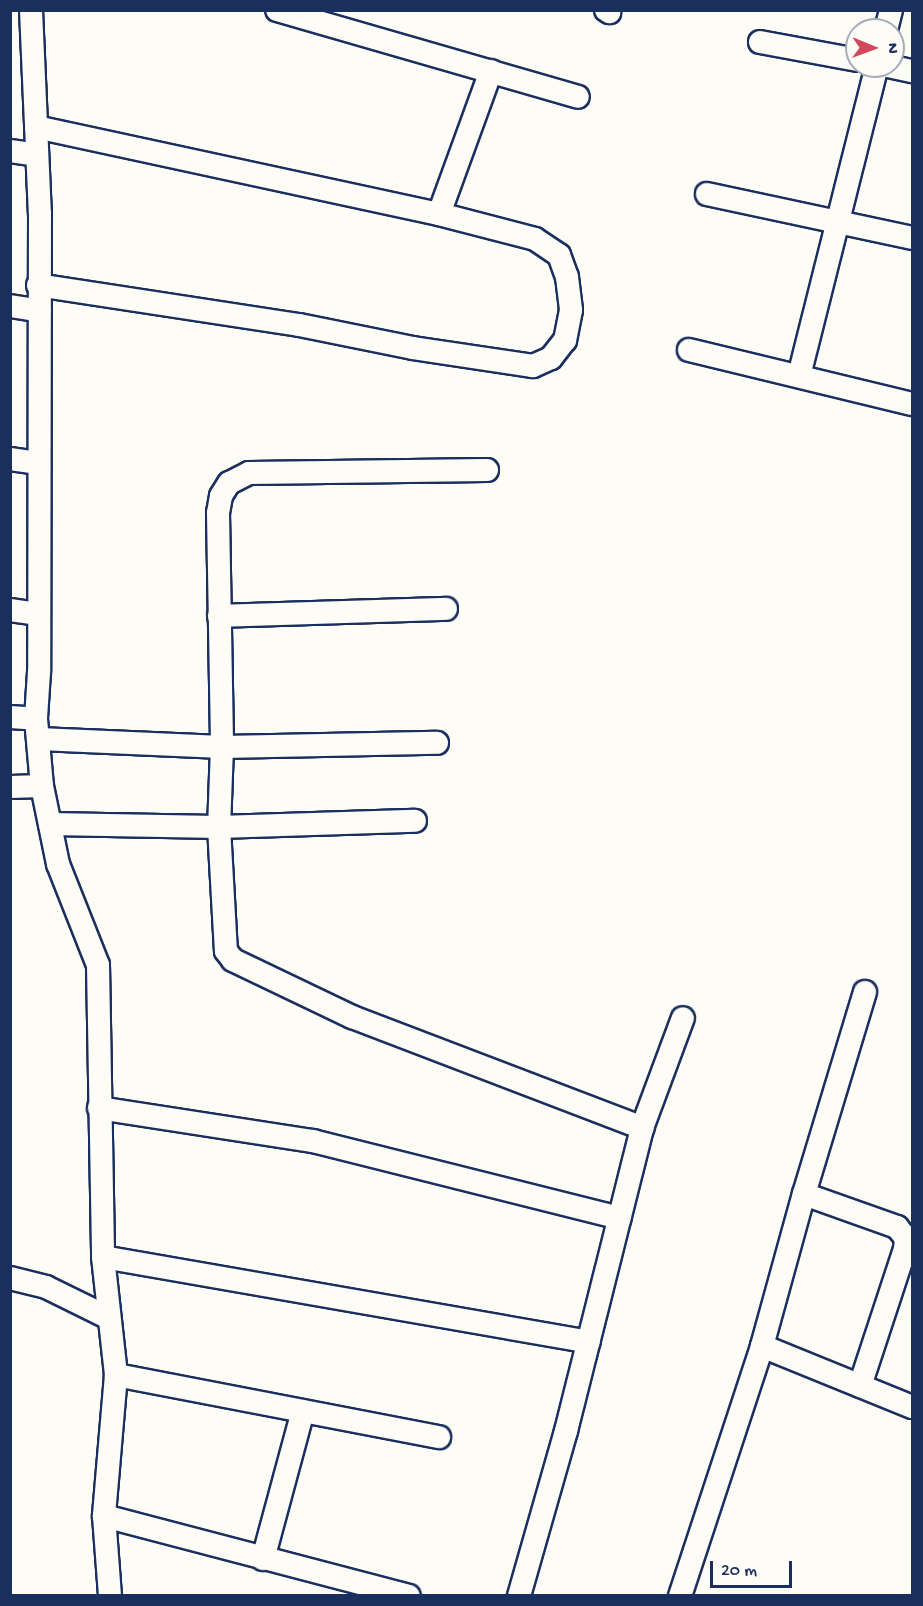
<!DOCTYPE html>
<style>
body{margin:0}
#map{position:relative;width:923px;height:1606px;overflow:hidden;background:#fdfcf7;font-family:"Gochi Hand",sans-serif}
div>[style]{position:absolute}
[style*='--x']{left:calc(var(--x)*1px);top:calc(var(--y)*1px);width:calc(var(--w)*1px);rotate:calc(var(--a)*1deg)}
.roads{filter:drop-shadow(2px 0 #1b2f5e) drop-shadow(-2px 0 #1b2f5e) drop-shadow(0 2px #1b2f5e) drop-shadow(0 -2px #1b2f5e)}
.minor>*{height:22px;margin:-11px;padding:0 11px;transform-origin:11px;border-radius:11px;background:#fdfcf7}
span{translate:-50% -50%;white-space:nowrap;text-align:center;line-height:1.15;-webkit-text-stroke:5px #fdfcf7;paint-order:stroke}
.frame{position:absolute;inset:0;border:12px solid #1b2f5e;pointer-events:none}
.north{position:absolute;left:845px;top:18px;width:60px;height:60px;box-sizing:border-box;background:#fdfcf7;border:2px solid #a3aaba;border-radius:50%;rotate:91deg;font-size:16px;font-weight:700;line-height:24px;text-align:center;color:#1b2f5e}
.north::after{content:'';display:block;margin:auto;width:21px;height:27px;background:#d1495b;clip-path:polygon(50% 0,100% 100%,50% 72%,0 100%)}
.scale{position:absolute;left:710px;top:1561px;width:82px;height:27px;box-sizing:border-box;border:3px solid #1b2f5e;border-top:0;padding-left:8px;font-size:18px;line-height:21px;white-space:nowrap;color:#1b2f5e;-webkit-text-stroke:4px #fdfcf7;paint-order:stroke}
</style>
<div id="map">
<div class="roads">
<div class="minor">
<div style="--x:31;--y:10;--w:204;--a:87.5"></div>
<div style="--x:40;--y:214;--w:458;--a:90.1"></div>
<div style="--x:39;--y:672;--w:47;--a:93.7"></div>
<div style="--x:36;--y:719;--w:67;--a:84.9"></div>
<div style="--x:42;--y:786;--w:80;--a:78.4"></div>
<div style="--x:58;--y:864;--w:109;--a:68.4"></div>
<div style="--x:98;--y:965;--w:292;--a:89"></div>
<div style="--x:103;--y:1257;--w:119;--a:83.7"></div>
<div style="--x:116;--y:1375;--w:142;--a:94.9"></div>
<div style="--x:104;--y:1516;--w:80;--a:85.7"></div>
<div style="--x:277;--y:10;--w:313;--a:16.1"></div>
<div style="--x:606;--y:10;--w:4;--a:34"></div>
<div style="--x:886;--y:30;--w:21;--a:-76"></div>
<div style="--x:760;--y:42;--w:99;--a:10.5"></div>
<div style="--x:888;--y:66;--w:25;--a:12"></div>
<div style="--x:36;--y:127;--w:412;--a:12.2"></div>
<div style="--x:439;--y:214;--w:99;--a:14.6"></div>
<div style="--x:535;--y:239;--w:29;--a:34"></div>
<div style="--x:559;--y:255;--w:23;--a:70"></div>
<div style="--x:567;--y:277;--w:33;--a:83"></div>
<div style="--x:571;--y:310;--w:31;--a:101"></div>
<div style="--x:565;--y:340;--w:23;--a:128"></div>
<div style="--x:551;--y:358;--w:20;--a:156"></div>
<div style="--x:533;--y:366;--w:121;--a:-171.5"></div>
<div style="--x:413;--y:348;--w:116;--a:-168.6"></div>
<div style="--x:299;--y:325;--w:264;--a:-171.3"></div>
<div style="--x:10;--y:151;--w:27;--a:8"></div>
<div style="--x:707;--y:194;--w:210;--a:12.1"></div>
<div style="--x:439;--y:214;--w:152;--a:-70"></div>
<div style="--x:10;--y:306;--w:30;--a:9"></div>
<div style="--x:689;--y:350;--w:229;--a:13.6"></div>
<div style="--x:799;--y:376;--w:320;--a:-75.9"></div>
<div style="--x:10;--y:459;--w:29;--a:8"></div>
<div style="--x:487;--y:470;--w:238;--a:179.3"></div>
<div style="--x:249;--y:473;--w:22;--a:153"></div>
<div style="--x:229;--y:483;--w:15;--a:122"></div>
<div style="--x:221;--y:496;--w:17;--a:100"></div>
<div style="--x:218;--y:513;--w:234;--a:89"></div>
<div style="--x:222;--y:747;--w:80;--a:92.1"></div>
<div style="--x:219;--y:827;--w:124;--a:86.8"></div>
<div style="--x:226;--y:951;--w:11;--a:52"></div>
<div style="--x:233;--y:960;--w:132;--a:25.6"></div>
<div style="--x:352;--y:1017;--w:311;--a:20.9"></div>
<div style="--x:10;--y:610;--w:29;--a:8"></div>
<div style="--x:219;--y:616;--w:227;--a:-1.8"></div>
<div style="--x:10;--y:717;--w:26;--a:4"></div>
<div style="--x:39;--y:739;--w:183;--a:2.5"></div>
<div style="--x:222;--y:747;--w:215;--a:-1.1"></div>
<div style="--x:10;--y:787;--w:32;--a:-2"></div>
<div style="--x:50;--y:824;--w:169;--a:1"></div>
<div style="--x:219;--y:827;--w:196;--a:-1.8"></div>
<div style="--x:99;--y:1108;--w:217;--a:8.8"></div>
<div style="--x:313;--y:1141;--w:316;--a:14.1"></div>
<div style="--x:804;--y:1194;--w:99;--a:19.5"></div>
<div style="--x:897;--y:1227;--w:14;--a:51"></div>
<div style="--x:906;--y:1238;--w:11;--a:95"></div>
<div style="--x:905;--y:1249;--w:144;--a:108.2"></div>
<div style="--x:103;--y:1257;--w:493;--a:9.9"></div>
<div style="--x:10;--y:1278;--w:37;--a:14"></div>
<div style="--x:46;--y:1287;--w:70;--a:26.2"></div>
<div style="--x:762;--y:1346;--w:162;--a:22.1"></div>
<div style="--x:116;--y:1375;--w:329;--a:10.9"></div>
<div style="--x:104;--y:1516;--w:315;--a:14.7"></div>
<div style="--x:263;--y:1559;--w:153;--a:-74.9"></div>
<div style="--x:519;--y:1596;--w:172;--a:-74.1"></div>
<div style="--x:566;--y:1431;--w:312;--a:-75.9"></div>
<div style="--x:642;--y:1128;--w:117;--a:-69.6"></div>
<div style="--x:680;--y:1596;--w:263;--a:-71.8"></div>
<div style="--x:762;--y:1346;--w:158;--a:-74.6"></div>
<div style="--x:804;--y:1194;--w:211;--a:-73.2"></div>
</div>
</div>
<div class="frame"></div>
<div class="north">N</div>
<div class="scale">20 m</div>
</div>
